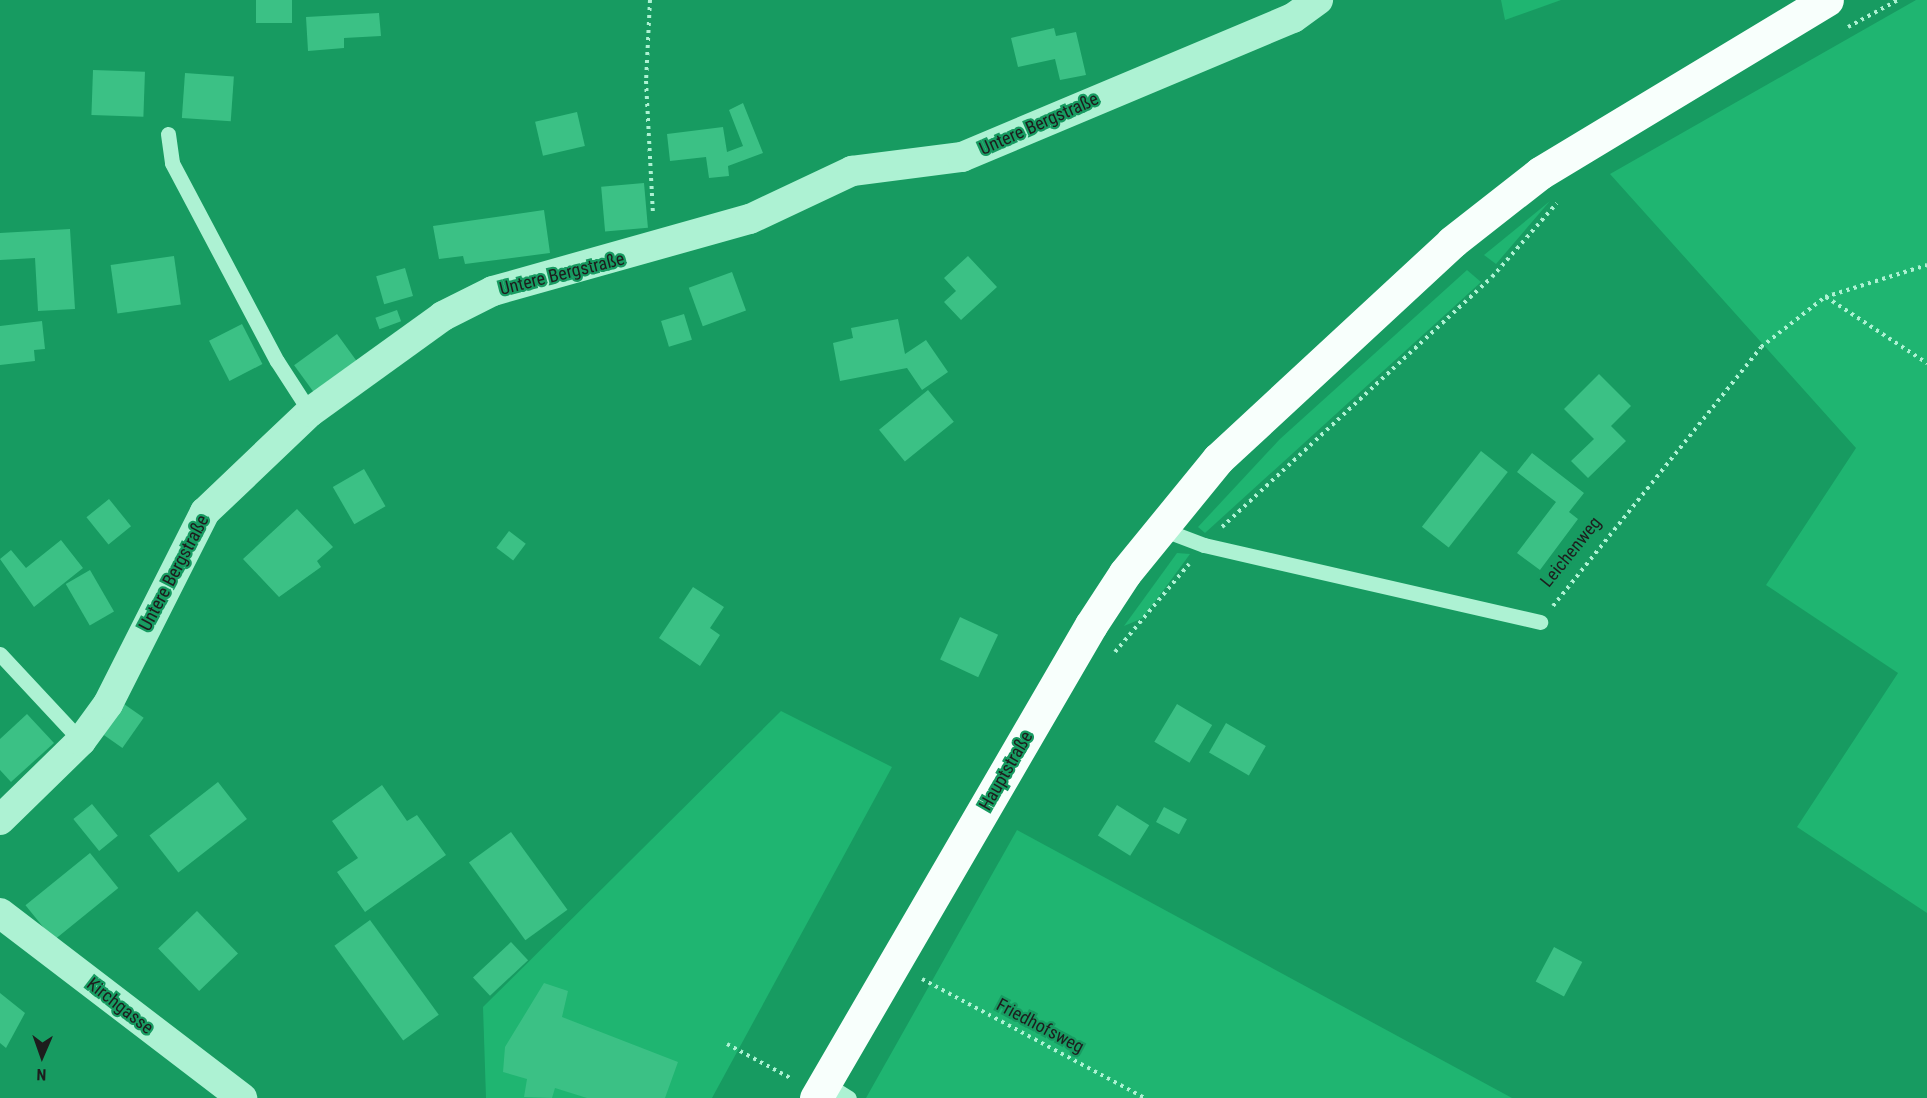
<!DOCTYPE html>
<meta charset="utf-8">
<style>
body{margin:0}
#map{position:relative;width:1927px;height:1098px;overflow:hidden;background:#179b61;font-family:"Roboto Condensed",sans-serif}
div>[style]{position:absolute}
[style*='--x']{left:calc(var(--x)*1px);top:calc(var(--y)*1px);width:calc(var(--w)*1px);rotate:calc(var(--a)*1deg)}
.green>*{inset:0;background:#1fb571}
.building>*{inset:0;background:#3bc185;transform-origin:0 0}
.path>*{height:4px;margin-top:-2px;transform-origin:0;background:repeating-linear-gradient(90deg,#adf2d3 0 3px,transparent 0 7.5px)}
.service>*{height:15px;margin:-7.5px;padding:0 7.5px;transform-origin:7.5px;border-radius:7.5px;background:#adf2d3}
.minor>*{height:30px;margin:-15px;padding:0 15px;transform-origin:15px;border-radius:15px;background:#adf2d3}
.primary>*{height:33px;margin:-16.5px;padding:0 16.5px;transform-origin:16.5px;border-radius:16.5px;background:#f8fffc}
span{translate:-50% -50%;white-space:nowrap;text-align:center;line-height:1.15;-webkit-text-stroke:4.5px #179b61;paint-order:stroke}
.street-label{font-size:18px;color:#1d1d1d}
.north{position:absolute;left:12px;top:1026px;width:60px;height:60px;-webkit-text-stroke:4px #179b61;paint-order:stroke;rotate:182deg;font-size:16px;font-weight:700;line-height:24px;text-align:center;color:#1d1d1d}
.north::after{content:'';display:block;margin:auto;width:21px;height:27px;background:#1d1d1d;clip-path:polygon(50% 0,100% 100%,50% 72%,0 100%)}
</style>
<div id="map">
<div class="green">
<div style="clip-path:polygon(1501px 0,1561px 0,1505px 20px)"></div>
<div style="clip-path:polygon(1916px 0,1927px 0,1927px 913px,1797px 827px,1898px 673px,1766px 585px,1856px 448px,1610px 174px)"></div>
<div style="clip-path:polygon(1550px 201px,1496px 264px,1484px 255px)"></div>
<div style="clip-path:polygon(1467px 270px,1481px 282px,1205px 533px,1198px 527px,1280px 439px)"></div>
<div style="clip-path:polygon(1177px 553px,1190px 554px,1143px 618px,1124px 626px)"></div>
<div style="clip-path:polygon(781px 711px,892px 767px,712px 1098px,486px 1098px,483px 1007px)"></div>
<div style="clip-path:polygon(1017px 830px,1512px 1098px,866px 1098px)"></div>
</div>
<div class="building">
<div style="left:256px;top:0;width:36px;height:23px"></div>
<div style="clip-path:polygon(379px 13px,381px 36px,344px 38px,344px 48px,308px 51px,306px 17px)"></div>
<div style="clip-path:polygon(1054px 28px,1056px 36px,1076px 32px,1086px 75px,1060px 80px,1055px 59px,1018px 67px,1011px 38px)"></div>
<div style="left:93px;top:70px;width:52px;height:45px;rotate:2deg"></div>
<div style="left:185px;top:73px;width:49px;height:45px;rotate:4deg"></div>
<div style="clip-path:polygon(743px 103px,763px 153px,728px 166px,729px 176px,709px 178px,706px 157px,670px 161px,667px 134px,723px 127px,727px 152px,743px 146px,729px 110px)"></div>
<div style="left:577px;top:112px;width:35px;height:43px;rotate:77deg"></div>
<div style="left:644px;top:183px;width:45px;height:43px;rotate:85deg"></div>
<div style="clip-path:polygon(544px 210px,550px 253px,465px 264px,463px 256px,439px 259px,433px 226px)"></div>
<div style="clip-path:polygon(70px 229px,75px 309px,38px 311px,35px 258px,0 260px,0 233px)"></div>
<div style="left:174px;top:256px;width:49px;height:64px;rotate:82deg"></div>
<div style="clip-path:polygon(968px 256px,997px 287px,961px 320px,944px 302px,956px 291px,944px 278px)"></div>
<div style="left:405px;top:268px;width:29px;height:30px;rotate:74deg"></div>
<div style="left:732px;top:272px;width:41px;height:46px;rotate:70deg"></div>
<div style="left:397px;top:310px;width:12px;height:23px;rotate:70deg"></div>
<div style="left:684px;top:314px;width:27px;height:24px;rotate:73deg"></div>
<div style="clip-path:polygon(898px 319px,905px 354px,926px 340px,948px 372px,922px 390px,907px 368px,840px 381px,833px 343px,853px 338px,851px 328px)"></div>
<div style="clip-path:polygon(42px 321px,45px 349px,34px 350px,35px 361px,0 365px,0 326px)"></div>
<div style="left:242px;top:324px;width:45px;height:37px;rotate:63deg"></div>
<div style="left:337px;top:334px;width:39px;height:53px;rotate:54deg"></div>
<div style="clip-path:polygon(1599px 374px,1631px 406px,1611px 426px,1626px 441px,1588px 478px,1571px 461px,1594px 439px,1564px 409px)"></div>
<div style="left:928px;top:390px;width:41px;height:63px;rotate:51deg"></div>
<div style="left:1481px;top:451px;width:34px;height:96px;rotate:38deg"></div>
<div style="clip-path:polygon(1532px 453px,1584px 493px,1569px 512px,1578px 519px,1540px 570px,1517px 553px,1556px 502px,1517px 472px)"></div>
<div style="left:364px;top:469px;width:43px;height:36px;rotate:60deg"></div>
<div style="left:109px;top:499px;width:35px;height:29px;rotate:51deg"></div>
<div style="clip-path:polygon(297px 509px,333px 547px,317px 561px,321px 567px,279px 597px,243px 559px)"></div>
<div style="left:509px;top:531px;width:21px;height:21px;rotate:37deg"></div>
<div style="clip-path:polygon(61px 540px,83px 568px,34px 607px,0 559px,11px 550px,26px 568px)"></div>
<div style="left:90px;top:570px;width:48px;height:28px;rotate:60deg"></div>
<div style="clip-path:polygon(693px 587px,724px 607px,710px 628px,720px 635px,700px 666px,659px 638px)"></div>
<div style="left:960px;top:617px;width:42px;height:47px;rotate:25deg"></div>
<div style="left:124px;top:704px;width:24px;height:37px;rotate:35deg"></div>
<div style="left:1177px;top:704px;width:41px;height:44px;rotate:31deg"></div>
<div style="clip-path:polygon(27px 714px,54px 743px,11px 782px,0 770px,0 739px)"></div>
<div style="left:1226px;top:723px;width:46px;height:34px;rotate:30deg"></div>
<div style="left:218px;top:782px;width:47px;height:87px;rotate:52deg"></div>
<div style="clip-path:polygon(382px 785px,407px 821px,417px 815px,446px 855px,365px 912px,337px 872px,358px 858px,332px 821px)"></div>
<div style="left:92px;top:804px;width:41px;height:24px;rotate:51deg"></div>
<div style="left:1117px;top:805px;width:38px;height:36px;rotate:32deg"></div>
<div style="left:1164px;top:807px;width:26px;height:17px;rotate:28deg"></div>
<div style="left:511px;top:832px;width:96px;height:52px;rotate:54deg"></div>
<div style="left:90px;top:853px;width:45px;height:83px;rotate:51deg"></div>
<div style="left:197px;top:911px;width:59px;height:54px;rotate:46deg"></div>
<div style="left:370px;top:920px;width:117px;height:44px;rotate:54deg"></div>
<div style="left:511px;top:942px;width:25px;height:52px;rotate:47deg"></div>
<div style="left:1554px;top:947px;width:32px;height:39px;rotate:28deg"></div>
<div style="clip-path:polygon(544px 983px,568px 991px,562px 1017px,678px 1062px,665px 1098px,587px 1098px,555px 1088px,552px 1098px,524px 1097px,527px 1079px,503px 1072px,505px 1047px)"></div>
<div style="clip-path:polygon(0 993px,25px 1013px,6px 1048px,0 1043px)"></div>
</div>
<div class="path">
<div style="--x:650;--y:0;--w:81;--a:92.8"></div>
<div style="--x:646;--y:81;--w:134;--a:87"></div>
<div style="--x:1848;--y:27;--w:57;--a:-28.4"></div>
<div style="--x:1826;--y:297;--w:121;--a:33.2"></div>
<div style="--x:1222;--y:527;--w:368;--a:-42.8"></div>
<div style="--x:1492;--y:277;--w:98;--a:-48.7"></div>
<div style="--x:1553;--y:606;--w:332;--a:-51.2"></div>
<div style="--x:1761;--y:347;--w:81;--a:-38"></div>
<div style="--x:1825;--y:297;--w:107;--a:-17.4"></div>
<div style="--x:1115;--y:652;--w:115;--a:-49.9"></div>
<div style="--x:922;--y:979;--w:253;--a:28.1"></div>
<div style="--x:727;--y:1044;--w:74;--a:28.3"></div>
</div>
<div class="service">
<div style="--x:168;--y:134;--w:29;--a:82"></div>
<div style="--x:172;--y:163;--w:224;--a:62.1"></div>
<div style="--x:277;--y:361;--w:61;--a:57.1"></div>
<div style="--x:1159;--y:528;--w:48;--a:20.7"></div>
<div style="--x:1204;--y:545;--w:345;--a:12.9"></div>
<div style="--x:0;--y:654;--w:119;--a:47"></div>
<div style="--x:825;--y:1083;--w:28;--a:32"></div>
</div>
<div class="minor">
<div style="--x:0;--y:820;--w:113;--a:-44.3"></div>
<div style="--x:81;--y:741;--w:46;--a:-53.9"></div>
<div style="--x:108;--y:704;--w:215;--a:-63.2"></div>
<div style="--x:205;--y:512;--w:145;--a:-43.6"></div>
<div style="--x:310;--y:412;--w:164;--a:-35.8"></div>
<div style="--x:443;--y:316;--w:56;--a:-26.6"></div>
<div style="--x:493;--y:291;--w:267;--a:-15.7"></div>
<div style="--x:750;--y:219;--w:113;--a:-25.2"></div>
<div style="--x:852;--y:171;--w:111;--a:-7.3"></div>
<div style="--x:962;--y:157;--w:359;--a:-22.8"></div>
<div style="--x:1293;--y:18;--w:31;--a:-36"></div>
<div style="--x:0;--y:913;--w:305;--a:37.4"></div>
</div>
<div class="primary">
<div style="--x:816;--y:1098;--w:547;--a:-59.83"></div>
<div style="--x:1091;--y:625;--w:62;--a:-56.8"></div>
<div style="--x:1125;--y:573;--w:147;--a:-50.8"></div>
<div style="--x:1218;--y:459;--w:319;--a:-42.8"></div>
<div style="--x:1452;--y:242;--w:112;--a:-38.1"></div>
<div style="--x:1540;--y:173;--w:335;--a:-31.1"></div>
</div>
<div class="street-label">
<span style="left:1039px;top:124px;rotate:-24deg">Untere Bergstraße</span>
<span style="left:562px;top:274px;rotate:-14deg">Untere Bergstraße</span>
<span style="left:1571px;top:552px;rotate:-51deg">Leichenweg</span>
<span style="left:174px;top:573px;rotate:-62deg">Untere Bergstraße</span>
<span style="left:1006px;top:771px;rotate:-60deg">Hauptstraße</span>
<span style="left:120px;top:1006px;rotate:38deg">Kirchgasse</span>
<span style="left:1040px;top:1026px;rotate:28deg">Friedhofsweg</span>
</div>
<div class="north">N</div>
</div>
